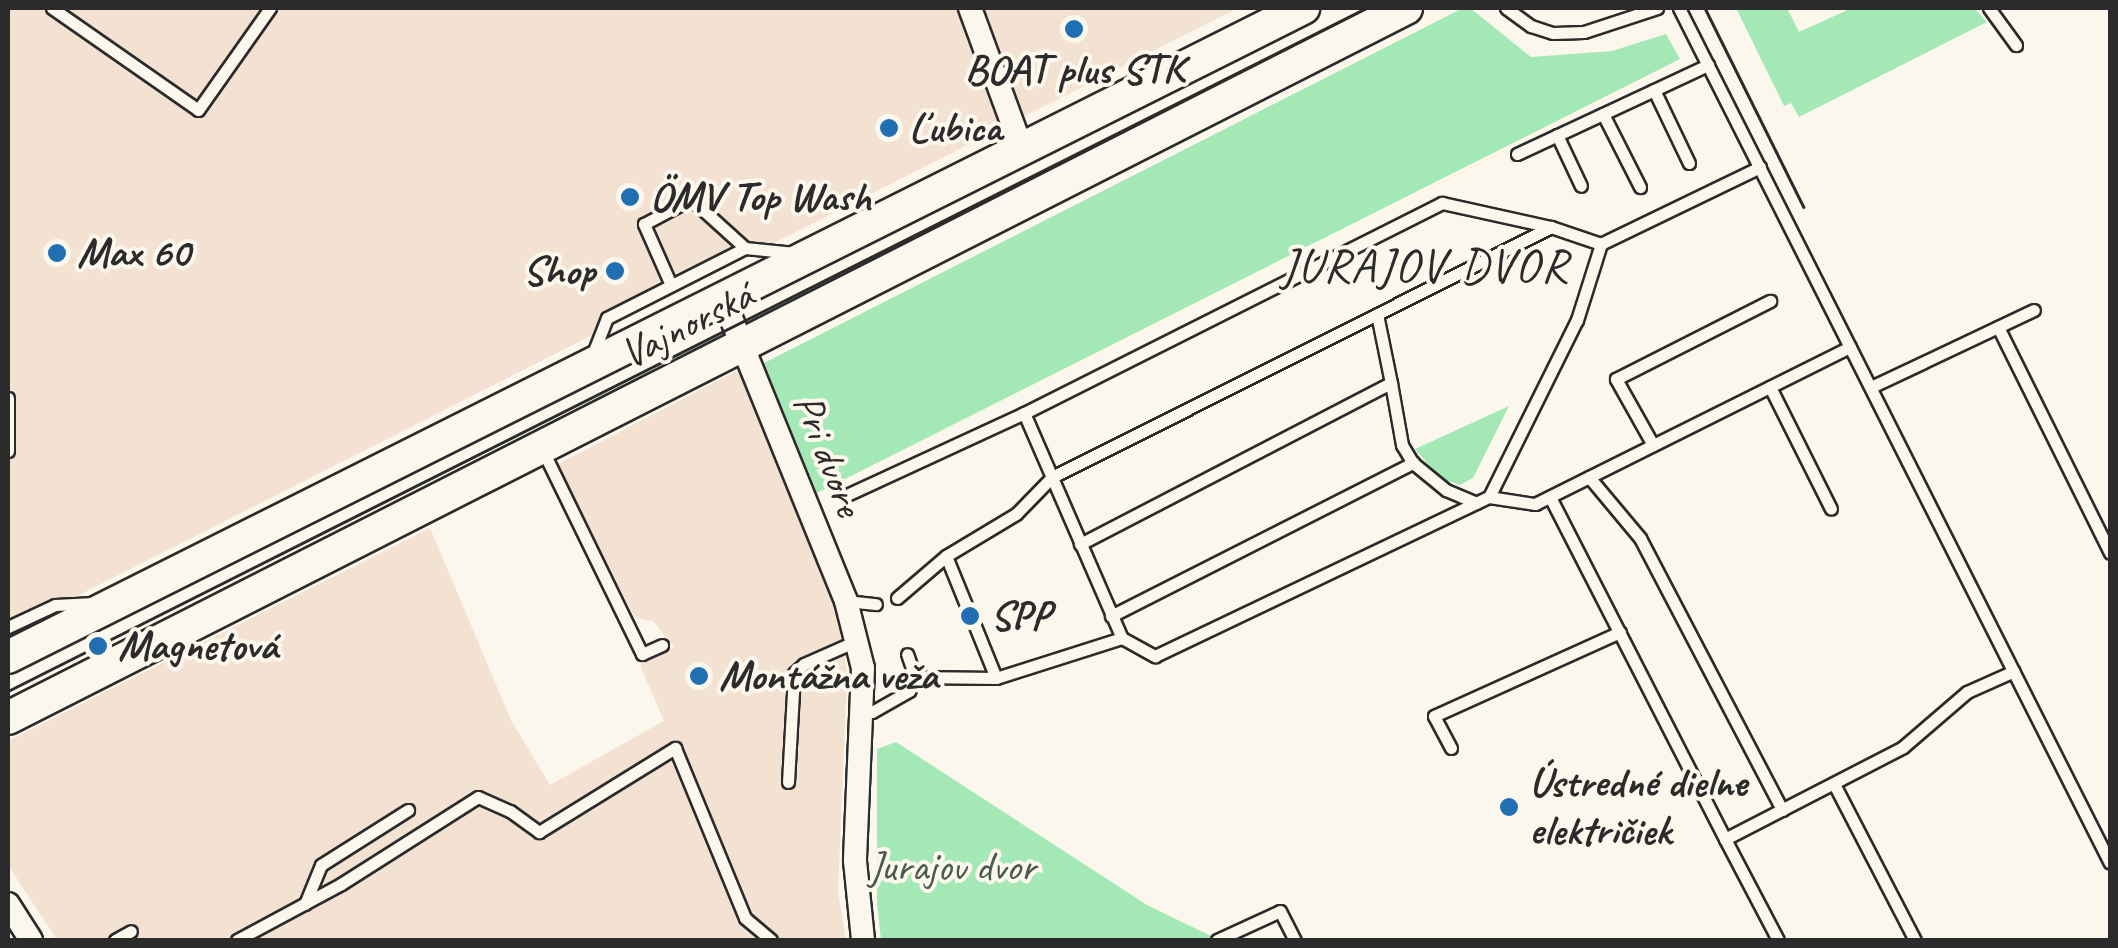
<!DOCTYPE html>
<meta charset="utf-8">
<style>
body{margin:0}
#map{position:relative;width:2118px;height:948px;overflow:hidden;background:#fbf7ec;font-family:Caveat,sans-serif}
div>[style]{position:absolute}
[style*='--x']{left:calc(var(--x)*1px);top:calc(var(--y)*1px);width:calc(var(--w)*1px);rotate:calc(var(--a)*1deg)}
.built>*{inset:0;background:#f3e1d2}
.green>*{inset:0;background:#a4e9b5}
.roads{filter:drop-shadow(2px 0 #2b2b2b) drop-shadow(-2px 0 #2b2b2b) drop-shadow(0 2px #2b2b2b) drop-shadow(0 -2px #2b2b2b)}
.lane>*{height:11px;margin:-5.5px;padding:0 5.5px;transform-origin:5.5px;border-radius:5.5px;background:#fbf7ec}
.street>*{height:22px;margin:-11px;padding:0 11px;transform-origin:11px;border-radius:11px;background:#fbf7ec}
.secondary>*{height:32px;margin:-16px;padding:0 16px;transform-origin:16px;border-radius:16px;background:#fbf7ec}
.tram>*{height:2.5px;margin:-1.25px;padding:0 1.25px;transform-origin:1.25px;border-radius:1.25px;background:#2b2b2b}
.dots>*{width:28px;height:28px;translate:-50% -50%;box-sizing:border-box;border:5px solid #fbf7ec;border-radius:50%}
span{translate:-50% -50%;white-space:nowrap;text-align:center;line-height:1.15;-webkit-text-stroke:8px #fbf7ec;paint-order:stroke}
.poi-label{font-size:42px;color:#2b2b2b;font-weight:700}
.left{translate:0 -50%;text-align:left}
.right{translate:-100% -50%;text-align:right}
.street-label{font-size:42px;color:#2b2b2b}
.park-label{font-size:42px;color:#495a4e}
.quarter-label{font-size:48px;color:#2b2b2b;letter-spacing:2.5px}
.frame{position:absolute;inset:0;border:10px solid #2b2b2b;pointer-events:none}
</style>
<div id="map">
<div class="built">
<div style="clip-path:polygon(8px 8px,1238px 8px,8px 631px)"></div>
<div style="clip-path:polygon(738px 370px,838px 604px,847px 675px,838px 891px,846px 940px,57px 940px,8px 865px,8px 741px,430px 528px,511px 720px,550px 785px,664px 721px,640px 665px,674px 647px,653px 621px,635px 618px,558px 464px)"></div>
</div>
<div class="green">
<div style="clip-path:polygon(1463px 8px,1470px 8px,1531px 57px,1612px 51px,1666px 34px,1680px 59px,817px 493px,764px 363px)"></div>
<div style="clip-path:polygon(1736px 8px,1787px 8px,1799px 32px,1852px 8px,1974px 8px,1987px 22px,1799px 117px,1791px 103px,1784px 106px)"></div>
<div style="clip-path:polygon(1509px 406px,1473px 478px,1460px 485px,1440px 478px,1415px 449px)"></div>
<div style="clip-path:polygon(896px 742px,1147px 905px,1215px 938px,881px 940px,877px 904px,877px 749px)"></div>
</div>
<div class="roads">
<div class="lane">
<div style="--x:52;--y:8;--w:178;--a:34.9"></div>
<div style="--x:198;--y:110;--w:125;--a:-54.8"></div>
<div style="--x:1506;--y:8;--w:31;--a:36"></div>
<div style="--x:1531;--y:26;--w:23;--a:18"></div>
<div style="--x:1553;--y:33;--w:31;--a:-2"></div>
<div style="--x:1584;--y:32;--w:77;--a:-18.2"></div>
<div style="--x:1679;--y:8;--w:957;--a:63.25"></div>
<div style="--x:1989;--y:8;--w:46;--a:53.9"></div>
<div style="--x:1654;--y:90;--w:81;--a:64.4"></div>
<div style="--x:1603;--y:114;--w:82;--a:63.1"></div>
<div style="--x:1557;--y:135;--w:56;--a:64.8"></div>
<div style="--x:1517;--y:154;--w:211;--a:-25"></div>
<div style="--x:1760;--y:167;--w:177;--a:154.2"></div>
<div style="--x:1601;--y:244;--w:53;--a:-161.2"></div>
<div style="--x:1551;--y:227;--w:112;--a:-167.6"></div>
<div style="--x:1442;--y:203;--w:468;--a:153.3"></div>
<div style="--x:1024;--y:413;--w:245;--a:66.5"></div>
<div style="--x:1122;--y:638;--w:38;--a:29"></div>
<div style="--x:1155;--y:656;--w:370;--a:-25.5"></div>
<div style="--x:1489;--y:497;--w:47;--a:8.7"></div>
<div style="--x:1535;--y:504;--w:352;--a:-26.5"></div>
<div style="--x:671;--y:285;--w:67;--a:-113.9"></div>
<div style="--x:644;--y:224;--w:53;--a:-28"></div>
<div style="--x:691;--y:199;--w:73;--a:42.2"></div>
<div style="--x:1998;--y:327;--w:252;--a:63.6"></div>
<div style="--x:592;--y:356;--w:41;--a:-68.5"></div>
<div style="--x:607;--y:318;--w:155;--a:-26.9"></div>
<div style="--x:745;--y:248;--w:50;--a:5.7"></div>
<div style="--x:1391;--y:383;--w:63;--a:79.9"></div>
<div style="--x:1402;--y:445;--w:21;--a:59"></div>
<div style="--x:1413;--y:463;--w:43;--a:39.3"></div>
<div style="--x:1446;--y:490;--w:33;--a:23"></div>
<div style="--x:1770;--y:387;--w:136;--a:63.4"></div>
<div style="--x:1871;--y:387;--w:180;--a:-25.3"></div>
<div style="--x:8;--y:398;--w:53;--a:90"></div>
<div style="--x:1653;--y:445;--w:76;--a:-119.3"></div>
<div style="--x:1616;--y:379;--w:173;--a:-26.9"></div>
<div style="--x:543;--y:451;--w:226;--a:64"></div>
<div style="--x:642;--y:654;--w:22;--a:-24"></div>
<div style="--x:1589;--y:477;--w:80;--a:50.1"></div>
<div style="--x:1640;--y:538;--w:307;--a:62.4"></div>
<div style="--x:849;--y:494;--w:193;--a:-24.8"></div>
<div style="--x:1489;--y:497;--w:198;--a:-63.6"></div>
<div style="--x:1577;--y:320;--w:80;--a:-72.5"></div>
<div style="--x:1550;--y:497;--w:384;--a:62.9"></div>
<div style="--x:1725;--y:839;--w:200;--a:-27.3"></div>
<div style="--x:1903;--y:747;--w:84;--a:-40.7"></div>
<div style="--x:1967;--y:692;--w:51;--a:-24.1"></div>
<div style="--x:1080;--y:544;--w:350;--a:-27.4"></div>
<div style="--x:1391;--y:383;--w:70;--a:-101.5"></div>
<div style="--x:946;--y:556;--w:53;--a:67.8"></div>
<div style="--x:897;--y:598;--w:65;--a:-40.6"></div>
<div style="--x:946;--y:556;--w:82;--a:-31"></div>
<div style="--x:1016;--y:514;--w:52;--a:-45.8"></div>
<div style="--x:1052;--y:477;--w:558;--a:-26.61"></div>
<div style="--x:846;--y:601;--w:30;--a:6"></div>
<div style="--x:1111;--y:616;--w:339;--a:-26.9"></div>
<div style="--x:975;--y:626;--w:56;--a:68"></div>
<div style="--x:996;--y:678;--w:132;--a:-17.6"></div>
<div style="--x:8;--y:627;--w:52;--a:-25.1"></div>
<div style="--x:55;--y:605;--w:34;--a:-3"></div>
<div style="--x:915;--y:677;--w:81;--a:0.7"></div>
<div style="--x:861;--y:713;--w:11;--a:-5"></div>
<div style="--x:872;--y:712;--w:43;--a:-29.6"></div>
<div style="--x:909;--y:691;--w:15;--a:-67"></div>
<div style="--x:915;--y:677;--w:24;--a:-109"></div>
<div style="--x:1451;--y:748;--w:36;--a:-118"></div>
<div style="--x:1434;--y:716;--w:204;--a:-24.3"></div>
<div style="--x:788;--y:782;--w:109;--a:-86.8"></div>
<div style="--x:794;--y:673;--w:13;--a:-42"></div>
<div style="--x:804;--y:664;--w:57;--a:-23.9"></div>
<div style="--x:1834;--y:784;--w:176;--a:62.6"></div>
<div style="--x:1725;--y:839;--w:114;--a:62.3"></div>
<div style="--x:305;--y:904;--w:42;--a:-67.7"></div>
<div style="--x:321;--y:865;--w:103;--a:-32.3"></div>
<div style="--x:115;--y:940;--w:18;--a:-29"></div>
<div style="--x:237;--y:940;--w:118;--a:-28.3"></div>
<div style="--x:341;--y:884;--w:162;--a:-32.4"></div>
<div style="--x:478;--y:797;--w:35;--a:24"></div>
<div style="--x:510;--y:811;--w:36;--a:36"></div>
<div style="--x:539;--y:832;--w:160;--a:-31.7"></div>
<div style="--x:675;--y:748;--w:184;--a:67.6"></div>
<div style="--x:745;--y:918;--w:34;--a:40"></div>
<div style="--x:1217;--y:940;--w:69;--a:-24.7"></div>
<div style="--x:1280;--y:911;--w:33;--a:63"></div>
</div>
<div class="street">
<div style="--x:970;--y:8;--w:150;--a:69.8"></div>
<div style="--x:723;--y:298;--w:327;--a:67.9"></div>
<div style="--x:846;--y:601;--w:69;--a:75.8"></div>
<div style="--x:863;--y:668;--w:193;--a:92.4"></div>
<div style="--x:855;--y:861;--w:79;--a:84.2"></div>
<div style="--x:8;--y:904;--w:43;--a:57.4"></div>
</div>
<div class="secondary">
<div style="--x:8;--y:657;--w:1449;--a:-26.62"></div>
<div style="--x:8;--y:718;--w:1568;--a:-26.92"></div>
</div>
</div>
<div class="tram">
<div style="--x:1705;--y:8;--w:222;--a:63.6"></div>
<div style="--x:8;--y:691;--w:1520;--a:-26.7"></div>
</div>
<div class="dots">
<div style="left:1074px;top:29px;background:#1f6fb2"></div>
<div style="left:889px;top:128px;background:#1f6fb2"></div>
<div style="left:630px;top:197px;background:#1f6fb2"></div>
<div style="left:57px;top:253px;background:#1f6fb2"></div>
<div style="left:615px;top:271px;background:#1f6fb2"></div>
<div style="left:970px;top:616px;background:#1f6fb2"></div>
<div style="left:98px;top:646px;background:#1f6fb2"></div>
<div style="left:699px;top:676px;background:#1f6fb2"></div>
<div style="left:1509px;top:807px;background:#1f6fb2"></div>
</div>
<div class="poi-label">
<span style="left:1074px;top:70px">BOAT plus STK</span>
<span class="left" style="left:909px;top:128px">Ľubica</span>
<span class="left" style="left:650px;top:197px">ÖMV Top Wash</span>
<span class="left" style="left:77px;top:253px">Max 60</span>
<span class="right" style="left:595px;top:271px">Shop</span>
<span class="left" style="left:990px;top:616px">SPP</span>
<span class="left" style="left:118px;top:646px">Magnetová</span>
<span class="left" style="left:719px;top:676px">Montážna veža</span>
<span class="left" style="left:1529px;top:807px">Ústredné dielne<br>električiek</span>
</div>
<div class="street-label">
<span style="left:687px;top:325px;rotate:-27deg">Vajnorská</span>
<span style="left:828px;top:455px;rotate:69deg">Pri dvore</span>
</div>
<div class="park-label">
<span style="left:952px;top:867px">Jurajov dvor</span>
</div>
<div class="quarter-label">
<span style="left:1425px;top:266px">JURAJOV DVOR</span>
</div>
<div class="frame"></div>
</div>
